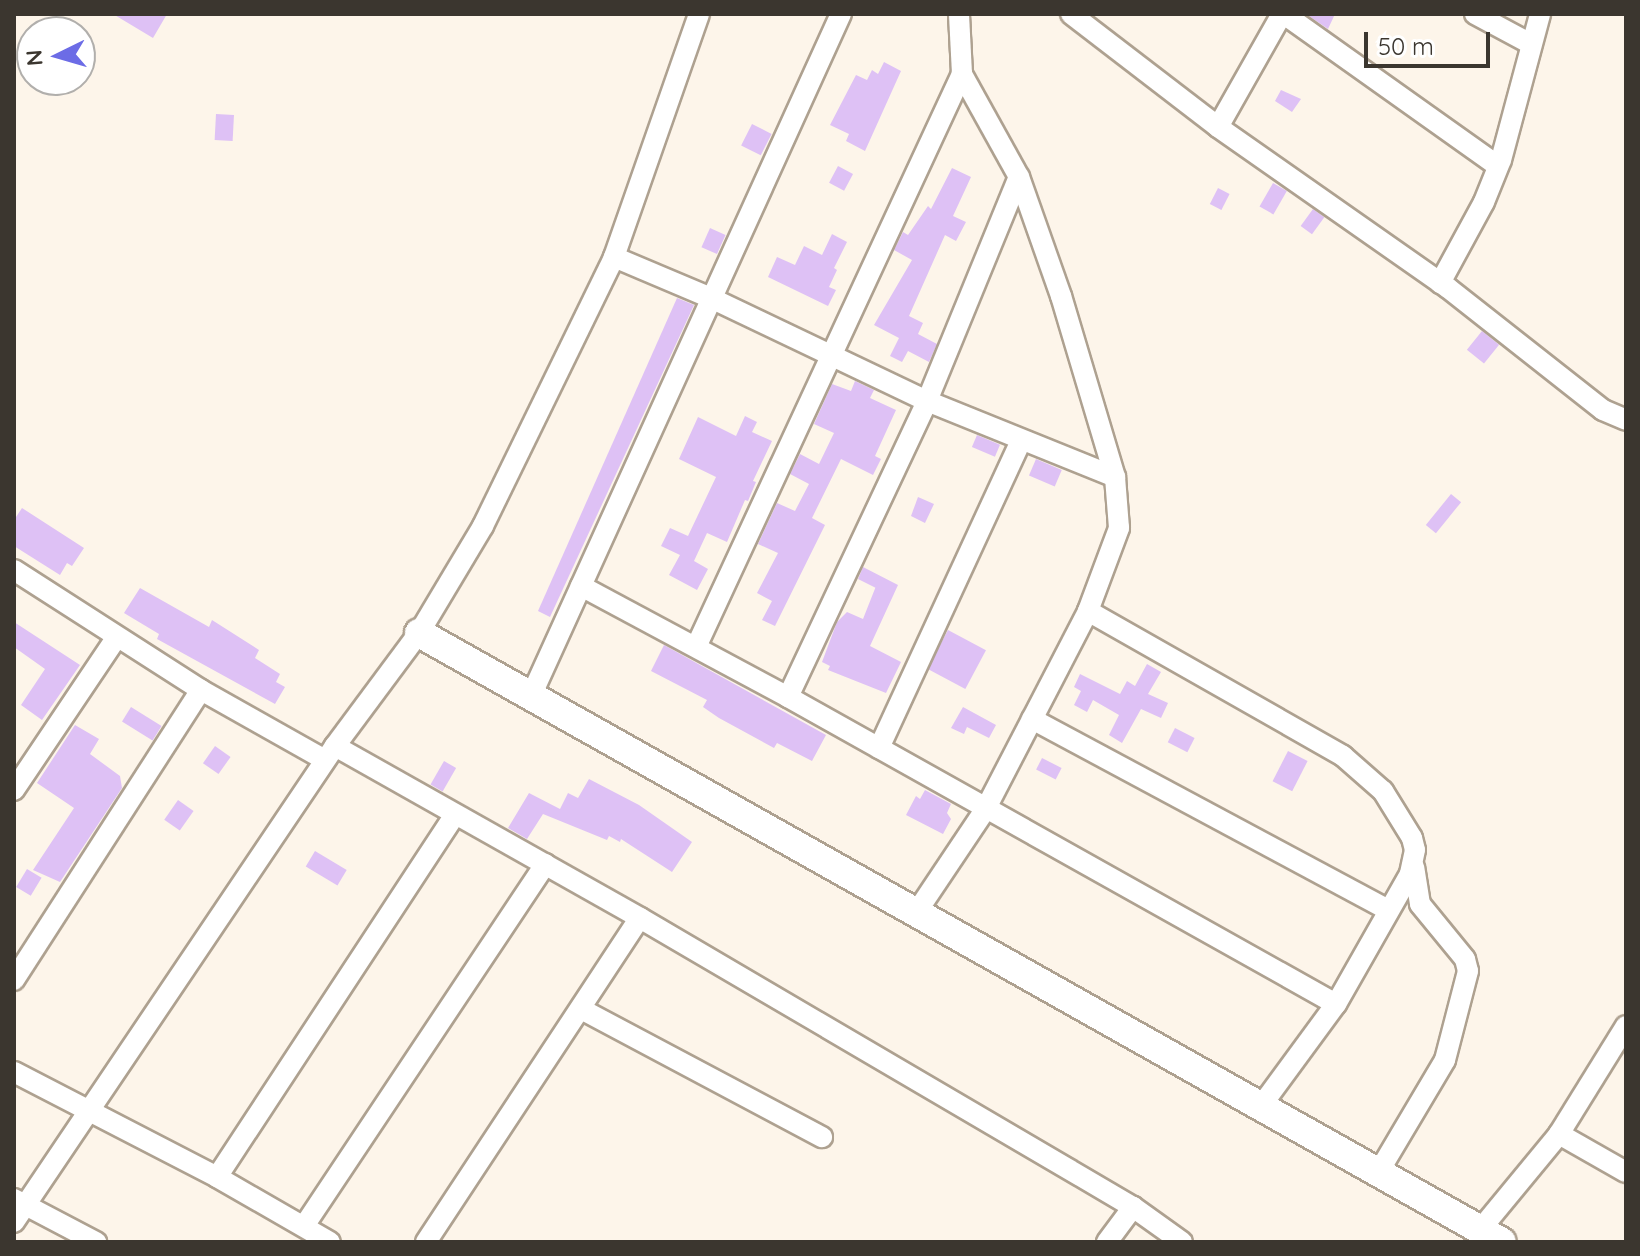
<!DOCTYPE html>
<style>
body{margin:0}
#map{position:relative;width:1640px;height:1256px;overflow:hidden;background:#fdf5ea;font-family:Quicksand,sans-serif}
div>[style]{position:absolute}
[style*='--x']{left:calc(var(--x)*1px);top:calc(var(--y)*1px);width:calc(var(--w)*1px);rotate:calc(var(--a)*1deg)}
.building>*{inset:0;background:#dec1f5;transform-origin:0 0}
.roads{filter:drop-shadow(2px 0 #aea190) drop-shadow(-2px 0 #aea190) drop-shadow(0 2px #aea190) drop-shadow(0 -2px #aea190)}
.street>*{height:20px;margin:-10px;padding:0 10px;transform-origin:10px;border-radius:10px;background:#fff}
.secondary>*{height:28px;margin:-14px;padding:0 14px;transform-origin:14px;border-radius:14px;background:#fff}
span{translate:-50% -50%;white-space:nowrap;text-align:center;line-height:1.15;-webkit-text-stroke:6px #fff;paint-order:stroke}
.frame{position:absolute;inset:0;border:16px solid #3b362f;pointer-events:none}
.north{position:absolute;left:16px;top:16px;width:80px;height:80px;box-sizing:border-box;background:#fff;border:2px solid #b1afac;border-radius:50%;rotate:265deg;font-size:22px;font-weight:700;line-height:32px;text-align:center;color:#3b362f}
.north::after{content:'';display:block;margin:auto;width:28px;height:36px;background:#6c6ce6;clip-path:polygon(50% 0,100% 100%,50% 72%,0 100%)}
.scale{position:absolute;left:1364px;top:32px;width:126px;height:36px;box-sizing:border-box;border:4px solid #3b362f;border-top:0;padding-left:10px;font-size:24px;line-height:28px;white-space:nowrap;color:#3b362f;-webkit-text-stroke:6px #fff;paint-order:stroke}
</style>
<div id="map">
<div class="building">
<div style="clip-path:polygon(113px 14px,167px 14px,153px 38px)"></div>
<div style="clip-path:polygon(1306px 14px,1335px 14px,1328px 29px)"></div>
<div style="clip-path:polygon(884px 62px,901px 71px,865px 151px,846px 141px,849px 134px,830px 125px,856px 75px,867px 80px,872px 70px,878px 74px)"></div>
<div style="clip-path:polygon(1281px 90px,1301px 99px,1292px 112px,1275px 101px)"></div>
<div style="left:216px;top:114px;width:18px;height:26px;rotate:3deg"></div>
<div style="left:752px;top:124px;width:22px;height:24px;rotate:27deg"></div>
<div style="left:838px;top:166px;width:17px;height:19px;rotate:28deg"></div>
<div style="clip-path:polygon(952px 168px,971px 177px,953px 216px,966px 222px,956px 241px,945px 235px,909px 316px,923px 323px,918px 334px,937px 344px,929px 362px,908px 351px,902px 362px,890px 356px,899px 338px,874px 325px,912px 260px,894px 250px,903px 232px,908px 235px,928px 206px,931px 209px)"></div>
<div style="left:1273px;top:183px;width:16px;height:27px;rotate:30deg"></div>
<div style="left:1218px;top:188px;width:13px;height:18px;rotate:27deg"></div>
<div style="left:1313px;top:209px;width:14px;height:21px;rotate:36deg"></div>
<div style="left:710px;top:228px;width:17px;height:21px;rotate:24deg"></div>
<div style="clip-path:polygon(832px 234px,847px 242px,834px 268px,837px 270px,829px 287px,836px 290px,828px 306px,768px 277px,777px 257px,795px 265px,804px 246px,822px 255px)"></div>
<div style="clip-path:polygon(677px 298px,694px 305px,550px 617px,538px 611px)"></div>
<div style="left:1482px;top:331px;width:22px;height:24px;rotate:39deg"></div>
<div style="clip-path:polygon(855px 381px,874px 390px,870px 398px,896px 410px,875px 456px,881px 459px,873px 475px,841px 459px,812px 518px,825px 525px,775px 626px,762px 620px,772px 601px,757px 593px,778px 553px,758px 544px,777px 503px,795px 511px,809px 484px,790px 474px,800px 454px,819px 464px,834px 433px,814px 424px,832px 384px,851px 391px)"></div>
<div style="clip-path:polygon(745px 416px,757px 422px,752px 432px,772px 441px,753px 481px,756px 482px,748px 501px,745px 500px,727px 542px,707px 533px,694px 561px,708px 569px,697px 590px,669px 575px,680px 555px,661px 546px,670px 528px,688px 536px,716px 477px,679px 459px,698px 417px,736px 436px)"></div>
<div style="left:977px;top:435px;width:25px;height:13px;rotate:23deg"></div>
<div style="left:1036px;top:459px;width:28px;height:18px;rotate:23deg"></div>
<div style="left:1451px;top:494px;width:13px;height:40px;rotate:39deg"></div>
<div style="clip-path:polygon(918px 497px,934px 504px,925px 523px,911px 516px)"></div>
<div style="clip-path:polygon(22px 508px,84px 548px,72px 566px,67px 563px,60px 575px,14px 546px,14px 520px)"></div>
<div style="clip-path:polygon(863px 567px,898px 585px,870px 646px,901px 662px,886px 693px,828px 670px,830px 666px,822px 662px,837px 622px,847px 612px,863px 619px,878px 581px,876px 588px,858px 579px)"></div>
<div style="clip-path:polygon(140px 588px,209px 627px,212px 620px,259px 650px,255px 658px,280px 674px,276px 682px,285px 687px,275px 704px,157px 639px,159px 634px,124px 613px)"></div>
<div style="clip-path:polygon(14px 622px,80px 665px,42px 720px,21px 705px,45px 669px,14px 647px)"></div>
<div style="left:948px;top:630px;width:43px;height:44px;rotate:28deg"></div>
<div style="clip-path:polygon(664px 645px,826px 735px,812px 761px,777px 743px,774px 748px,719px 718px,703px 707px,707px 700px,651px 671px)"></div>
<div style="clip-path:polygon(1147px 664px,1161px 672px,1148px 694px,1168px 703px,1161px 718px,1141px 709px,1122px 743px,1109px 735px,1119px 715px,1093px 700px,1087px 712px,1074px 705px,1081px 691px,1074px 687px,1080px 674px,1120px 694px,1127px 681px,1135px 686px)"></div>
<div style="left:131px;top:707px;width:36px;height:17px;rotate:32deg"></div>
<div style="clip-path:polygon(963px 707px,996px 725px,989px 738px,967px 727px,964px 734px,951px 728px)"></div>
<div style="clip-path:polygon(75px 725px,99px 739px,90px 754px,120px 776px,122px 788px,60px 882px,33px 870px,74px 808px,37px 783px)"></div>
<div style="left:1175px;top:728px;width:22px;height:16px;rotate:27deg"></div>
<div style="left:215px;top:746px;width:19px;height:21px;rotate:35deg"></div>
<div style="left:1288px;top:751px;width:22px;height:34px;rotate:27deg"></div>
<div style="left:1042px;top:758px;width:22px;height:13px;rotate:27deg"></div>
<div style="left:444px;top:761px;width:14px;height:27px;rotate:30deg"></div>
<div style="clip-path:polygon(589px 779px,639px 805px,692px 842px,672px 872px,621px 839px,620px 842px,609px 836px,607px 840px,543px 814px,527px 839px,508px 828px,529px 793px,560px 809px,568px 793px,578px 798px)"></div>
<div style="clip-path:polygon(925px 790px,951px 804px,947px 813px,951px 819px,943px 834px,906px 815px,916px 796px,920px 799px)"></div>
<div style="left:178px;top:800px;width:19px;height:24px;rotate:35deg"></div>
<div style="left:315px;top:851px;width:37px;height:18px;rotate:31deg"></div>
<div style="left:27px;top:869px;width:17px;height:21px;rotate:31deg"></div>
</div>
<div class="roads">
<div class="street">
<div style="--x:1071;--y:14;--w:185;--a:37.5"></div>
<div style="--x:1218;--y:127;--w:281;--a:35"></div>
<div style="--x:1448;--y:288;--w:197;--a:38.2"></div>
<div style="--x:1603;--y:410;--w:25;--a:23"></div>
<div style="--x:1284;--y:14;--w:262;--a:35.4"></div>
<div style="--x:1475;--y:14;--w:64;--a:28.2"></div>
<div style="--x:1218;--y:127;--w:130;--a:-60.5"></div>
<div style="--x:614;--y:257;--w:105;--a:22.9"></div>
<div style="--x:711;--y:298;--w:239;--a:25.5"></div>
<div style="--x:927;--y:401;--w:203;--a:22"></div>
<div style="--x:1440;--y:283;--w:92;--a:-61.5"></div>
<div style="--x:1484;--y:202;--w:45;--a:-68"></div>
<div style="--x:1501;--y:160;--w:151;--a:-75"></div>
<div style="--x:14;--y:570;--w:222;--a:32.7"></div>
<div style="--x:201;--y:690;--w:142;--a:29.4"></div>
<div style="--x:581;--y:586;--w:235;--a:28.2"></div>
<div style="--x:788;--y:697;--w:628;--a:29.26"></div>
<div style="--x:1088;--y:611;--w:293;--a:29.6"></div>
<div style="--x:1343;--y:756;--w:53;--a:41.2"></div>
<div style="--x:1383;--y:791;--w:55;--a:58.3"></div>
<div style="--x:1412;--y:838;--w:12;--a:76"></div>
<div style="--x:1415;--y:850;--w:25;--a:102"></div>
<div style="--x:1410;--y:874;--w:150;--a:119.6"></div>
<div style="--x:1336;--y:1004;--w:127;--a:126.3"></div>
<div style="--x:696;--y:647;--w:632;--a:-65.1"></div>
<div style="--x:962;--y:74;--w:60;--a:-92.9"></div>
<div style="--x:531;--y:696;--w:749;--a:-65.56"></div>
<div style="--x:788;--y:697;--w:327;--a:-64.8"></div>
<div style="--x:927;--y:401;--w:242;--a:-67.7"></div>
<div style="--x:1032;--y:719;--w:404;--a:28.2"></div>
<div style="--x:335;--y:746;--w:350;--a:29.4"></div>
<div style="--x:640;--y:918;--w:571;--a:30.38"></div>
<div style="--x:1133;--y:1207;--w:60;--a:35.5"></div>
<div style="--x:879;--y:748;--w:339;--a:-65.2"></div>
<div style="--x:14;--y:790;--w:183;--a:-56.1"></div>
<div style="--x:916;--y:913;--w:124;--a:-56.2"></div>
<div style="--x:985;--y:810;--w:224;--a:-62.6"></div>
<div style="--x:1088;--y:611;--w:89;--a:-69.5"></div>
<div style="--x:1119;--y:528;--w:51;--a:-94.5"></div>
<div style="--x:1115;--y:477;--w:189;--a:-106.6"></div>
<div style="--x:1061;--y:296;--w:126;--a:-109.4"></div>
<div style="--x:1019;--y:177;--w:118;--a:-119"></div>
<div style="--x:14;--y:980;--w:345;--a:-57.2"></div>
<div style="--x:581;--y:1009;--w:273;--a:28"></div>
<div style="--x:14;--y:1072;--w:229;--a:27.3"></div>
<div style="--x:217;--y:1177;--w:130;--a:29.9"></div>
<div style="--x:1559;--y:1134;--w:77;--a:29.6"></div>
<div style="--x:1378;--y:1173;--w:131;--a:-59.3"></div>
<div style="--x:1445;--y:1060;--w:92;--a:-75.5"></div>
<div style="--x:1468;--y:971;--w:12;--a:-104"></div>
<div style="--x:1465;--y:959;--w:71;--a:-129.3"></div>
<div style="--x:1420;--y:904;--w:37;--a:-99"></div>
<div style="--x:217;--y:1177;--w:433;--a:-56.7"></div>
<div style="--x:14;--y:1199;--w:93;--a:27.7"></div>
<div style="--x:14;--y:1222;--w:574;--a:-56.01"></div>
<div style="--x:335;--y:746;--w:141;--a:-53.4"></div>
<div style="--x:419;--y:633;--w:125;--a:-59.1"></div>
<div style="--x:483;--y:526;--w:299;--a:-64"></div>
<div style="--x:614;--y:257;--w:257;--a:-70.7"></div>
<div style="--x:304;--y:1226;--w:435;--a:-56.3"></div>
<div style="--x:1480;--y:1230;--w:124;--a:-50.5"></div>
<div style="--x:1559;--y:1134;--w:127;--a:-58.2"></div>
<div style="--x:426;--y:1242;--w:388;--a:-56.6"></div>
<div style="--x:1107;--y:1242;--w:44;--a:-53.4"></div>
</div>
<div class="secondary">
<div style="--x:419;--y:633;--w:1242;--a:29.35"></div>
</div>
</div>
<div class="frame"></div>
<div class="north">N</div>
<div class="scale">50 m</div>
</div>
